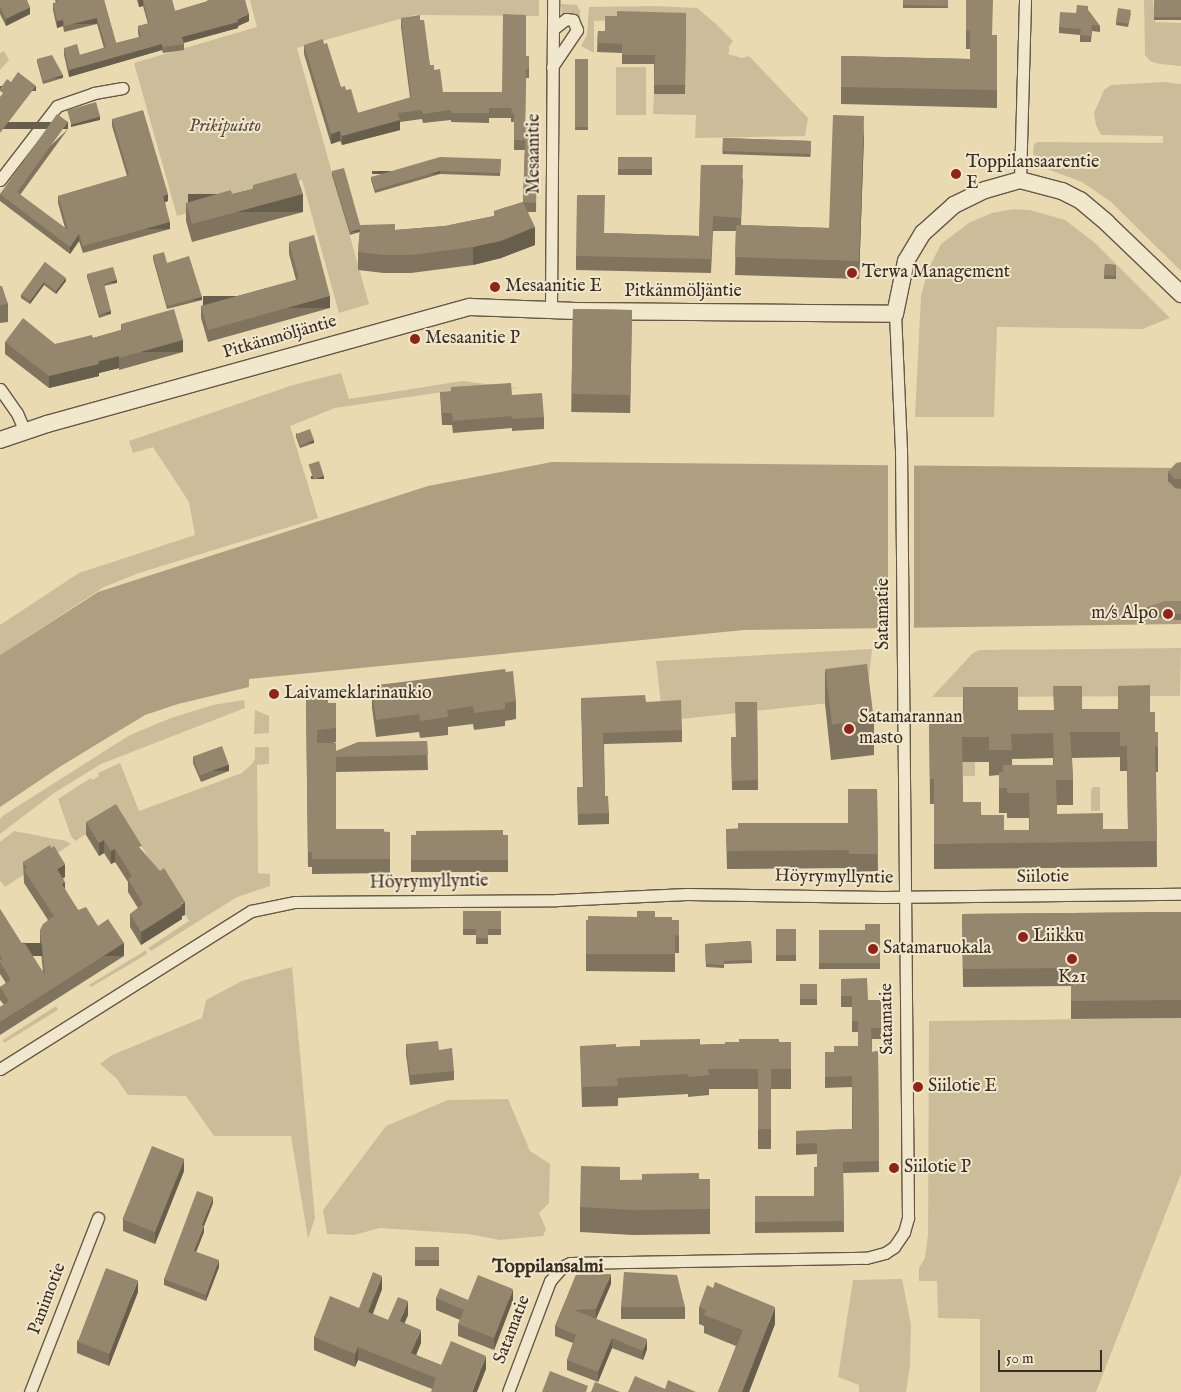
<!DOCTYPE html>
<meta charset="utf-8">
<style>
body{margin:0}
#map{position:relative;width:1181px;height:1392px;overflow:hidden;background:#e9dab2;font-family:"IM FELL English",serif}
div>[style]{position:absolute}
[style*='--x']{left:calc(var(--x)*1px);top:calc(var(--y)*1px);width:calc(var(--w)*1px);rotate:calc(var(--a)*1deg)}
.green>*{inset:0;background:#cbbd9a;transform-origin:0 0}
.water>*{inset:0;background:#ae9f81}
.pier>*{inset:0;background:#e9dab2;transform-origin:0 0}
.roads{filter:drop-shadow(1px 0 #665847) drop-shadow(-1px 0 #665847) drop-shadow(0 1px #665847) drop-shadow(0 -1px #665847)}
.street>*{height:11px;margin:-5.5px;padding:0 5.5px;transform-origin:5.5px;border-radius:5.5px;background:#f1e7cd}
.secondary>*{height:16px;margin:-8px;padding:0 8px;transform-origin:8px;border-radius:8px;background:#f1e7cd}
.wall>*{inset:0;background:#80745e;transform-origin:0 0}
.shaded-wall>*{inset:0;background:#685e4c;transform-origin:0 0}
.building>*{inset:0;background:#95876d;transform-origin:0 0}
.dots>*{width:14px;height:14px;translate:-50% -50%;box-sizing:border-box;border:2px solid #f1e7cd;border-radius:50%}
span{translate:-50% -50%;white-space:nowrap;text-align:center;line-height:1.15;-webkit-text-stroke:4px #f1e7cd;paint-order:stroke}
.park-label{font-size:18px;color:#574a3b;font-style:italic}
.street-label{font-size:18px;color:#3a2d23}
.poi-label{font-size:18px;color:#3a2d23}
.left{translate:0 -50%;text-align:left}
.right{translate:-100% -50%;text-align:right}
.neighbourhood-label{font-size:19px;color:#3a2d23;font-weight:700}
.scale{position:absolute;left:998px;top:1350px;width:104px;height:22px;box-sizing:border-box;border:2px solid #3a2d23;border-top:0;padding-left:6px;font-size:15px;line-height:18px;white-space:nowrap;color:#3a2d23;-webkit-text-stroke:4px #f1e7cd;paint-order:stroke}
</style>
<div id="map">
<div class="green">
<div style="clip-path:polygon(250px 0,539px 0,539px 16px,414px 15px,297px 48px,369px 304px,339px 313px,302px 180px,177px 216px,134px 63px,257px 27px)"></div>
<div style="clip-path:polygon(1144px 0,1153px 0,1155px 22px,1181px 23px,1181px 66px,1160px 64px,1150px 61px,1145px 55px)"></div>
<div style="clip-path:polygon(561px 4px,577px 5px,580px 11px,580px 23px,574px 16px,562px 15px)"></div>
<div style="clip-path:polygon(655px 6px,697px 8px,716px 24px,733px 41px,728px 48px,730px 49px,728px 54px,742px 58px,749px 56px,808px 118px,805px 136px,695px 138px,696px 115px,653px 114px,654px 94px,685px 94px,617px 20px,594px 21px,594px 53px,581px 46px,587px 35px,589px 7px)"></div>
<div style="clip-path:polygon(4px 51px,9px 60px,0 70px,0 53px)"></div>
<div style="left:616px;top:67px;width:30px;height:48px"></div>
<div style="clip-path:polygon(1164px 82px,1181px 84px,1181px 271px,1111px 202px,1082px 182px,1047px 169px,1033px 154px,1034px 144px,1038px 142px,1163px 143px,1163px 136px,1101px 135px,1096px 125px,1094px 113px,1104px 90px,1111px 85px)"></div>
<div style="clip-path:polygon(1014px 209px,1030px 210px,1065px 220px,1095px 243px,1170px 318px,1142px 329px,997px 327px,994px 417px,915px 417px,921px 296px,928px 270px,941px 244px,969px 223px,992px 213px)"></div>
<div style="clip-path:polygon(341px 373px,349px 399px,462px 381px,519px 388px,449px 391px,335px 408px,290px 426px,318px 518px,139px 573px,104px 587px,0 655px,0 625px,79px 573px,195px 535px,189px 502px,153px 447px,133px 453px,129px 441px,293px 385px)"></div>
<div style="clip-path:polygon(1181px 648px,1180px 696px,932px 697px,972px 654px,979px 650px)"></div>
<div style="clip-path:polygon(872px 649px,867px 699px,663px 721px,656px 661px)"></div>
<div style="clip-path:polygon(244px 700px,245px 708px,101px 764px,54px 793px,0 834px,0 819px,4px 815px,130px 735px,171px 718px,213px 705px)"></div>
<div style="clip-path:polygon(255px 710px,269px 716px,269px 733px,254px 734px)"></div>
<div style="clip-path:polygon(255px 747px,269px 747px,269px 764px,257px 765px,258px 873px,270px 874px,270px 886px,237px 897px,151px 951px,148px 948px,189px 921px,120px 813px,75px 841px,71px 836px,58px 799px,91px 778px,92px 780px,99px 776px,98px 773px,120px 763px,139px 811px,242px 773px,252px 764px,255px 758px)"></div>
<div style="left:975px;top:762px;width:14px;height:17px;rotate:90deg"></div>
<div style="clip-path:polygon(1093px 787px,1100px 787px,1100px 811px,1091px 811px,1091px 790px)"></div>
<div style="clip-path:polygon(14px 831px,66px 841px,71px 844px,5px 887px,0 881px,0 842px)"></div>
<div style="clip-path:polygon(146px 950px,147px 954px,91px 987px,89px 985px)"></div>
<div style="clip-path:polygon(292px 967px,315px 1218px,308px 1239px,291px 1136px,214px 1136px,186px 1096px,128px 1095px,116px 1078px,100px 1064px,112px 1055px,202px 1018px,206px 1000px,242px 981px)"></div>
<div style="clip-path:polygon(56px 1006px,58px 1010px,4px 1043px,3px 1040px)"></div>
<div style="clip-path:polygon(1181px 1018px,1181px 1174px,1096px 1392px,980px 1392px,980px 1319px,938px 1318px,937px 1281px,919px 1281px,919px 1268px,925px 1258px,928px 1234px,929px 1021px)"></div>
<div style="clip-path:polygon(508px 1099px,530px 1151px,550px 1164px,549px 1203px,539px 1213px,546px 1229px,543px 1236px,500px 1240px,468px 1234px,380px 1228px,354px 1235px,327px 1234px,323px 1210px,386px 1126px,448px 1100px)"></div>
<div style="clip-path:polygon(902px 1279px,911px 1325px,910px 1366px,906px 1392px,859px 1392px,859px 1385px,838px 1377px,853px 1280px)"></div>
</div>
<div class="water">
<div style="clip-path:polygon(552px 462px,1181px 468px,1181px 624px,744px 630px,249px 679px,249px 687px,178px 704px,145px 715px,61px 766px,0 807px,0 655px,98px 592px,428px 486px)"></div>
</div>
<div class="pier">
<div style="left:888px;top:463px;width:26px;height:168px"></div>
<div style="clip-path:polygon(1181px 626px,949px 630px,949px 629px)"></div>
</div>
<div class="roads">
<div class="street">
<div style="--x:552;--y:67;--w:45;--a:-56"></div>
<div style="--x:577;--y:30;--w:11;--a:-112"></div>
<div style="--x:573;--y:20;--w:7;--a:-172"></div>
<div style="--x:566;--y:19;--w:16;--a:142"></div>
<div style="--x:0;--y:180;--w:93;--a:-52.4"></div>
<div style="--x:57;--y:106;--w:39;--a:-19"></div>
<div style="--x:94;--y:93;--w:29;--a:-10"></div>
<div style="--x:1020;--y:180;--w:180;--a:-88.4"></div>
<div style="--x:551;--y:309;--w:309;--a:-89.6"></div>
<div style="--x:0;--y:389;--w:29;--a:55"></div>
<div style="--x:17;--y:413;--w:21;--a:67"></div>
<div style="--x:0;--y:1069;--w:297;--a:-32.2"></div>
<div style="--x:251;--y:911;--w:45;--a:-11.6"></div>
<div style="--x:295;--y:902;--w:262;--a:-0.4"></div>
<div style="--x:557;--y:900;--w:130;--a:-2.6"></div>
<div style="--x:687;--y:894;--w:195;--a:0.9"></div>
<div style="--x:882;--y:897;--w:299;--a:-0.6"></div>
<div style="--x:30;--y:1392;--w:187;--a:-68.7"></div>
<div style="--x:508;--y:1392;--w:119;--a:-69.3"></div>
<div style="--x:550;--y:1281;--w:18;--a:-49"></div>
<div style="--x:562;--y:1267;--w:9;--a:-27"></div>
<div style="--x:570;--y:1263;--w:296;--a:-1"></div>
<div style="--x:866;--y:1258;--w:20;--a:-15"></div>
<div style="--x:885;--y:1253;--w:11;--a:-34"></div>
<div style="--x:894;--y:1247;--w:18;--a:-56"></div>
<div style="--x:904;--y:1232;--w:15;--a:-74"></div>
<div style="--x:908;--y:1218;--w:768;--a:-90.52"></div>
<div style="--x:901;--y:450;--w:136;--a:-92.5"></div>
</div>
<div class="secondary">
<div style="--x:0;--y:440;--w:50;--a:-18.8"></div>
<div style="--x:47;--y:424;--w:439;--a:-15.5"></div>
<div style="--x:470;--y:307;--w:106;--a:2.2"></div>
<div style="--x:576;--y:311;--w:319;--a:0.5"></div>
<div style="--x:895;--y:314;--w:54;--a:-78.3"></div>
<div style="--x:906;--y:261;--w:33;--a:-59"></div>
<div style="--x:923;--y:233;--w:42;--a:-42.1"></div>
<div style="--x:954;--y:205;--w:34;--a:-26"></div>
<div style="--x:985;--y:190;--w:36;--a:-16"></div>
<div style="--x:1020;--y:180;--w:43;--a:14.7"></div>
<div style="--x:1062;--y:191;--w:20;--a:27"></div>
<div style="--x:1080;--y:200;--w:35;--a:40"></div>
<div style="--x:1107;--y:223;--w:103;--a:43.8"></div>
</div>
</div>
<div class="wall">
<div style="clip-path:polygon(0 0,30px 14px,6px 26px,0 14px)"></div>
<div style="clip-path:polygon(55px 0,104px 0,116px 43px,139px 37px,138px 33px,138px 26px,148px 24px,143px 6px,139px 7px,137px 0,172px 0,175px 11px,208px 1px,207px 0,245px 0,249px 21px,238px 26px,238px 28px,184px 43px,184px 50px,163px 53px,162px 50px,69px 77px,64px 55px,64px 48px,80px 55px,104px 48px,97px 24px,64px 32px,63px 26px,57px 28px,53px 10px,53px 3px,56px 3px)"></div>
<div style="left:903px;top:0;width:45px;height:8px"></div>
<div style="clip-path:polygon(966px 0,992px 35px,997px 35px,997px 108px,841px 104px,841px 56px,970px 59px,970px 49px,966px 49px)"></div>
<div style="left:1154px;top:0;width:27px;height:20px"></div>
<div style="clip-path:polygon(1088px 10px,1100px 26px,1100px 32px,1092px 31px,1091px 42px,1080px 42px,1080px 35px,1059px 33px,1059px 27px,1076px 13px)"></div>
<div style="clip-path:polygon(686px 13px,685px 94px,654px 94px,654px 64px,622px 64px,622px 53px,597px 52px,598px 31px,605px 31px,617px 16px)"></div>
<div style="clip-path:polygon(1131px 13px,1128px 27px,1116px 25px,1116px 22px)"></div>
<div style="clip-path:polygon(401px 18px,420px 20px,430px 65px,434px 70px,443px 92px,502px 92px,526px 56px,529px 66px,529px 78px,526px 78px,525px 127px,537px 127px,536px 212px,528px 212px,535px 245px,501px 258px,473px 265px,411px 273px,384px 273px,358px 270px,358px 252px,360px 232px,350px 235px,332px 175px,332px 171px,360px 225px,395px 230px,445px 226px,494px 216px,494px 211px,523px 202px,525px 150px,514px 150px,514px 122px,511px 122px,511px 118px,489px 118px,489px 123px,451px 122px,451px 120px,423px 123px,422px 119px,400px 122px,400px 130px,342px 145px,340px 141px,331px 144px,304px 54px,304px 45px,341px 87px,346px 90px,358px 113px,410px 98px,401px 27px)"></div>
<div style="clip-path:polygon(37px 59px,63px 78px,43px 84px,37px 62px)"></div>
<div style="left:575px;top:59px;width:13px;height:71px"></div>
<div style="clip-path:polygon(112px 119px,168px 201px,165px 202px,170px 229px,83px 253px,79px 241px,70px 254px,0 201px,0 194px,68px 129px,20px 195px,65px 228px,58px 203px,58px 196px,127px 176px,112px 126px)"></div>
<div style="clip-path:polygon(864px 134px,859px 279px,735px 275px,736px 231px,713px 231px,711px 273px,576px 270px,576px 256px,604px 233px,699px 236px,701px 165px,743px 179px,741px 225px,829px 228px)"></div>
<div style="left:723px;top:138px;width:88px;height:16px;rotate:2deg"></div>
<div style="left:618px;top:157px;width:34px;height:18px"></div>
<div style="clip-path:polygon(501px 159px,500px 176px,440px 174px,375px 193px,371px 180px,371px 177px)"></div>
<div style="clip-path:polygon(253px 185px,303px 212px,192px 242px,186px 221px,186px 203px,232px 194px,253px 189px)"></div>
<div style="clip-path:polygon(289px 242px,330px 308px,208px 342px,201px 318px,201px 306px,296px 280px,289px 254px)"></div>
<div style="clip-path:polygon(153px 255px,167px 263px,202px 300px,167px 309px,153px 259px)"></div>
<div style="clip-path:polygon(45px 262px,66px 281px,56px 294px,44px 285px,30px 304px,21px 298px,21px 295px)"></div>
<div style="clip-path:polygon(1105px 264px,1116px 265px,1116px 279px,1104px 279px)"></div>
<div style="clip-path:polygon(87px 274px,117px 283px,104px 286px,111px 314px,99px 318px,87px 277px)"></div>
<div style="clip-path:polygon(0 286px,8px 304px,8px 322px,0 323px)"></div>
<div style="left:573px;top:309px;width:59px;height:103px;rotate:1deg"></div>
<div style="clip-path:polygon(121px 324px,183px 352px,119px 370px,119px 368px,99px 373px,99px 376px,49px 388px,5px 354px,5px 342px,55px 344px,93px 338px,121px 330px)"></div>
<div style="clip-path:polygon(440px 392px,512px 395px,544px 417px,544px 429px,512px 431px,512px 428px,453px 433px,452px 425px,442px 425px)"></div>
<div style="clip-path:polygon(296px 433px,314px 443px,300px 448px,296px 437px)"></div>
<div style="clip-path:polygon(1181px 462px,1181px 489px,1175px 488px,1168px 481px,1168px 472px)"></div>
<div style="clip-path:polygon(1181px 601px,1181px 620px,1164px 619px,1147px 613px,1147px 607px)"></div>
<div style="clip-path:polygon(825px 670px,874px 720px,874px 755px,831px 760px,825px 704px)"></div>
<div style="clip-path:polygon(506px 672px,516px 701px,516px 719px,505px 721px,505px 726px,474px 730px,473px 724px,448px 727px,448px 735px,420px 738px,419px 732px,376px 737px,372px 708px,372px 690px,378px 689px,378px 685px)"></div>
<div style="clip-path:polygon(evenodd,963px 687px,1018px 710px,1053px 710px,1082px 709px,1150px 712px,1155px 732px,1158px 740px,1158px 772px,1156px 772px,1157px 867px,934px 869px,934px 804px,930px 804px,929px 713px,963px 712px,963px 687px,1120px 757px,1120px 771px,1127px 771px,1128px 829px,1103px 829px,1057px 814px,1057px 805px,1073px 805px,1073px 780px,1072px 758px,1120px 757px,963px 687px,1053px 758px,1053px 765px,1012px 765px,1012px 759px,1053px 758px,963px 687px,962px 762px,989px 762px,989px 776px,999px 775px,999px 813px,1007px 813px,1007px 818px,1029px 818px,1029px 830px,1004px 830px,963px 802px,962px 762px)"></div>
<div style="clip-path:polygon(581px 698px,646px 702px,682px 730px,682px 742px,604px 744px,605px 796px,609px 813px,609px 824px,578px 825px,577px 787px,583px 787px)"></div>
<div style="clip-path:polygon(306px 700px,328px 703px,336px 703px,336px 742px,333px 743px,336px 751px,427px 741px,428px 770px,336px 772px,336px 829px,390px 832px,390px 873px,312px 874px,312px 867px,308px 867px)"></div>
<div style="clip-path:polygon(757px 702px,758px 790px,732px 790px,731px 737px,736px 737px)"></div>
<div style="clip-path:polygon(193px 757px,229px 771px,201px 782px,193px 763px)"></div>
<div style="clip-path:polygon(877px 789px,878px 871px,849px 872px,849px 868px,727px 869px,726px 829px,848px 823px)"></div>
<div style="clip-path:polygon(86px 822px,142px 851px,185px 915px,182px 916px,182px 919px,141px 945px,130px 927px,130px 914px,138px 908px,128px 892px,128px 882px,115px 862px,111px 864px,104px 853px,99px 856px,86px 835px)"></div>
<div style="left:411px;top:835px;width:97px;height:37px"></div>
<div style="clip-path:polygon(23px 862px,65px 877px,63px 878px,65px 890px,78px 910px,98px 926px,124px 956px,0 1035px,0 1007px,4px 1005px,0 1000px,0 987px,6px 983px,0 974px,0 909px,22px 944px,43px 972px,40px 942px,40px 930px,48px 920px,24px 883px)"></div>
<div style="clip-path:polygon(463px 911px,501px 911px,501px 935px,488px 935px,488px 944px,476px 944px,476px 935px,463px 935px)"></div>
<div style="clip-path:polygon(1181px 912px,1181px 1018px,1071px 1019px,1071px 986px,963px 987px,962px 914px)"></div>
<div style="clip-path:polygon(655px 917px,672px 920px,679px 920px,679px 953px,675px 953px,675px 972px,586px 971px,586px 920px)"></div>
<div style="clip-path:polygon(880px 924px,880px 969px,819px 969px,819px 930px,865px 930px)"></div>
<div style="left:776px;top:929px;width:20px;height:32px"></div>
<div style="clip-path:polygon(751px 941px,752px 963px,724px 964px,724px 968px,706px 967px,705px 944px)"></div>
<div style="clip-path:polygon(841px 979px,868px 1000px,881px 1000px,881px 1039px,872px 1039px,872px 1052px,878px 1051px,879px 1172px,843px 1173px,844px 1232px,755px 1233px,755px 1196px,814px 1196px,817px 1167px,817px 1154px,796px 1155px,796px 1131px,852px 1129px,852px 1087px,825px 1088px,825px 1052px,834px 1052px,858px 1046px,858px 1032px,852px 1032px,852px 1007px,841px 1007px)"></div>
<div style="left:800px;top:984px;width:17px;height:21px"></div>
<div style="clip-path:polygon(791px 1042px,791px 1089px,771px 1089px,771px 1149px,758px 1149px,758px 1089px,709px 1089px,709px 1095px,688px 1097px,688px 1094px,618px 1098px,618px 1106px,582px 1107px,580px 1046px,616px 1047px)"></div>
<div style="clip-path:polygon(406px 1044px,439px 1050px,454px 1071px,454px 1080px,410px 1085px,406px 1054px)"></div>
<div style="clip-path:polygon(184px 1171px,155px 1244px,123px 1231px,123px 1219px)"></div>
<div style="clip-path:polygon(710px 1179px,710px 1234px,633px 1235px,580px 1232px,580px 1207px,620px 1180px)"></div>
<div style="clip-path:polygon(213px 1203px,204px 1226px,204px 1232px,196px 1252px,219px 1267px,206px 1301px,164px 1285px,164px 1279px)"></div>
<div style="left:415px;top:1247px;width:24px;height:19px"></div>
<div style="clip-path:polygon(576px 1275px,611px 1284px,596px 1319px,647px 1349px,643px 1360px,612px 1348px,598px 1382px,567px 1370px,567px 1360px,573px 1343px,555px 1336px,555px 1326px)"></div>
<div style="clip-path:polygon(382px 1289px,373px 1314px,388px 1320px,408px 1315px,404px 1323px,421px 1343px,416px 1355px,441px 1365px,486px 1369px,432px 1389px,358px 1360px,355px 1367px,314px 1350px,314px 1337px,359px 1308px)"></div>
<div style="clip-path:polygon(138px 1292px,109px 1366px,77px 1353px,77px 1341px)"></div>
<div style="clip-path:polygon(436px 1298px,468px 1300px,513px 1300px,494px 1350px,458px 1336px,458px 1324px,460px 1320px,436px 1310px)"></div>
<div style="left:621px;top:1307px;width:64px;height:12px"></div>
<div style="clip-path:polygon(699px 1307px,775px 1324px,749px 1392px,718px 1392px,736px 1346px,704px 1333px,704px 1326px,699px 1324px)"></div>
</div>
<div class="shaded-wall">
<div style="clip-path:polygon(139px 0,143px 0,143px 6px,139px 7px)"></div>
<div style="clip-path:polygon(30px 7px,30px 14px,6px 26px,6px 19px)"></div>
<div style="clip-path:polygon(249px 14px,249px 21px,238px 26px,238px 28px,182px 43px,182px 37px,237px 20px)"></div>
<div style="left:97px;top:18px;width:6px;height:34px;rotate:90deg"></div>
<div style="clip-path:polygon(63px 20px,63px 26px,57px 28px,57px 21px)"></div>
<div style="clip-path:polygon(162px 44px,162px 50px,69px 77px,69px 70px)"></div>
<div style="left:63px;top:75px;width:3px;height:21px;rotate:90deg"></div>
<div style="left:36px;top:86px;width:5px;height:59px;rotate:90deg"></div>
<div style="clip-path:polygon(100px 116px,100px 120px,71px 127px,71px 124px)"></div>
<div style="clip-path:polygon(864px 116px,864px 134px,859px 279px,859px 261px)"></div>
<div style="clip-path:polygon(400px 120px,400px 130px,342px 145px,342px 136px)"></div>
<div style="left:68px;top:122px;width:7px;height:87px;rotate:90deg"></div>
<div style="clip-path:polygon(340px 131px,340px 141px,331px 144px,331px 134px)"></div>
<div style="left:440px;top:171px;width:3px;height:68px;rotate:90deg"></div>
<div style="clip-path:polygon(168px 194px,168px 201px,163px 203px,163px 196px)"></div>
<div style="left:303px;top:194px;width:18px;height:115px;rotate:90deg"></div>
<div style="left:170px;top:222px;width:7px;height:90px;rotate:90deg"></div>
<div style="clip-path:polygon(535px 227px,535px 245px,501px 258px,473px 265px,473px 247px)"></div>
<div style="left:362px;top:229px;width:3px;height:12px;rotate:90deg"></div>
<div style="clip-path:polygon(79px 234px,79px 241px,70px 254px,70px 247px)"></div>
<div style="clip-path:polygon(66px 278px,66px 281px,56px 294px,56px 291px)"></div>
<div style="left:117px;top:280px;width:3px;height:14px;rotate:90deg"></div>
<div style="clip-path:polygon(44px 282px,44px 285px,30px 304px,30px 301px)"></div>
<div style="left:330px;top:296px;width:12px;height:127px;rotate:90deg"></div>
<div style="left:202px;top:297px;width:3px;height:36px;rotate:90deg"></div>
<div style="left:111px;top:311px;width:3px;height:13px;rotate:90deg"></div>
<div style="left:183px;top:340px;width:12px;height:66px;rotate:90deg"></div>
<div style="clip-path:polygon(119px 356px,119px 368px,99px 373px,99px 376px,49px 388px,49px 376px)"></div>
<div style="left:314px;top:440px;width:3px;height:15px;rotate:90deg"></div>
<div style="left:324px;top:476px;width:3px;height:13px;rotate:90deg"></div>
<div style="left:229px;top:765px;width:6px;height:30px;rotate:90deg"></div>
<div style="clip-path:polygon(104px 840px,104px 853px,99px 856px,99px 843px)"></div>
<div style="clip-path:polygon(115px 849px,115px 862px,111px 864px,111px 851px)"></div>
<div style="clip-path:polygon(65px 864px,65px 877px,57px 882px,57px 869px)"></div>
<div style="clip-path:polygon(65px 882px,65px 895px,62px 884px)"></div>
<div style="clip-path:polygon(185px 902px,185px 915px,182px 916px,182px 919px,141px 945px,141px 932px)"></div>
<div style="left:124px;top:943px;width:13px;height:147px;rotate:90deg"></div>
<div style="clip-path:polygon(184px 1159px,184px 1171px,155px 1244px,155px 1232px)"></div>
<div style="clip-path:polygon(213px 1197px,213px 1203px,202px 1231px,202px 1225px)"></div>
<div style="clip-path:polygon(204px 1226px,204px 1232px,194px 1257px,194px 1251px)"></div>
<div style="clip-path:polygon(219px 1260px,219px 1267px,206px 1301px,206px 1295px)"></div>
<div style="clip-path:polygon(611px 1274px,611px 1284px,596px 1319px,596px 1309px)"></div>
<div style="clip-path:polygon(382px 1276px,382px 1289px,368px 1325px,368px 1312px)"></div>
<div style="clip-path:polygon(138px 1280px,138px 1292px,109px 1366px,109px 1354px)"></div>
<div style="clip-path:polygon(513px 1289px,513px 1300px,494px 1350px,494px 1338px)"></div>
<div style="clip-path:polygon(408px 1301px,408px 1315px,400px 1334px,400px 1321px)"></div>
<div style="clip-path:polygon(775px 1307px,775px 1324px,749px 1392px,742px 1392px)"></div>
<div style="clip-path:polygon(421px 1330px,421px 1343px,411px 1367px,411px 1353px)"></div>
<div style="clip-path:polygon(612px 1338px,612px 1348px,598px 1382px,598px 1372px)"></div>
<div style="clip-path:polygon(647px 1339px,647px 1349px,643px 1360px,643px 1351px)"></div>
<div style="clip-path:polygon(358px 1347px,358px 1360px,355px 1367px,355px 1354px)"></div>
<div style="clip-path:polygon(486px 1356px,486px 1369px,477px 1392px,472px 1392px)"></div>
</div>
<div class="building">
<div style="clip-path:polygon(0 0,27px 0,30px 7px,6px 19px,0 7px)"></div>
<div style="clip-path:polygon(57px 0,104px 0,116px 43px,141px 37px,138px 26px,149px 23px,143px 0,172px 0,175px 11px,209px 1px,209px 0,245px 0,249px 14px,237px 20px,238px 22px,182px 37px,184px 44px,163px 47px,162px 44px,69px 70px,64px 48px,77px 44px,80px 55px,106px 47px,97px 18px,64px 26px,63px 20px,57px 21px,53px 3px,58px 2px)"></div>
<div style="clip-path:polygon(903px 0,948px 0,948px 6px,903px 5px)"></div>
<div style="clip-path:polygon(966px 0,993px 0,992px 35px,997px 35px,997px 90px,841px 87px,841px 56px,970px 59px,970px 31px,966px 31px)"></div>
<div style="left:1154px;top:0;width:27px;height:17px"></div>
<div style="clip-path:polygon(1077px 5px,1088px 6px,1088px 10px,1100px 26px,1092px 25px,1091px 36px,1080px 35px,1081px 29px,1059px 27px,1060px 12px,1076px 13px)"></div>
<div style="left:1118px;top:8px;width:13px;height:14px;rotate:9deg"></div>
<div style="clip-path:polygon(617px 11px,686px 13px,685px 85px,654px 85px,655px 55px,622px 55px,622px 44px,597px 43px,598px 31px,605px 31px,605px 16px,617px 16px)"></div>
<div style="clip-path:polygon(503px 14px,526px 15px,526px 56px,529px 56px,529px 69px,526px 69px,525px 127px,537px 127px,536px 203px,523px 202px,525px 140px,514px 140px,514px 113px,511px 113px,512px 108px,489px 108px,489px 113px,451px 113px,451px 110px,423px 114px,422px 110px,398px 113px,400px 120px,342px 136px,340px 131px,331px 134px,304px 45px,323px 39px,324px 44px,327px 43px,341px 87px,345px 86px,346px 90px,351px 89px,358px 113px,411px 97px,401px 18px,420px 15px,420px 20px,424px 20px,430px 65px,434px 65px,434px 70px,440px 69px,443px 92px,502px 92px)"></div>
<div style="clip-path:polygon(52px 55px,63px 75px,43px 81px,37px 59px)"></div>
<div style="left:575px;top:59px;width:13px;height:68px"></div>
<div style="clip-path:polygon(18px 72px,36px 86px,0 133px,0 97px,3px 93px,0 91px,0 89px,7px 79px,11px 82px)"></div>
<div style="left:96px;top:102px;width:15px;height:30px;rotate:74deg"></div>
<div style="clip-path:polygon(143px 110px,168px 194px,163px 196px,170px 222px,83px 246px,79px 234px,70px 247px,0 194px,57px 114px,68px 122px,17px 192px,68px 230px,58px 196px,129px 175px,112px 119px)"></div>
<div style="clip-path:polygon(833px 115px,864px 116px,859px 261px,735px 257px,736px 225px,829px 228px)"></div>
<div style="left:723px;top:138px;width:88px;height:13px;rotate:2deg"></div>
<div style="clip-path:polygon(440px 157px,501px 159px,500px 173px,440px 171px,375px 190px,371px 177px)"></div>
<div style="left:618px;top:157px;width:34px;height:12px"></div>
<div style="clip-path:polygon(701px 165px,743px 165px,741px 218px,713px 216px,711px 259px,576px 256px,577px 195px,605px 195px,604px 233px,699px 236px)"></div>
<div style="clip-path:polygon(344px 168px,360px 225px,360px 229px,350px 232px,332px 171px)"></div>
<div style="clip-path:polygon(296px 173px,303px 194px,192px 224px,186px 203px,231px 190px,232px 194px,254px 189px,253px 185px)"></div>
<div style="clip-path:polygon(523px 202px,535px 227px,501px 241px,473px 247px,411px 255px,384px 255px,358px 252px,360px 225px,395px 224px,395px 230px,445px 226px,494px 216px,494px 211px)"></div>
<div style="clip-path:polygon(314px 235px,330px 296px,208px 330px,201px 306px,299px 279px,289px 242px)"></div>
<div style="clip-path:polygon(164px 252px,167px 263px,189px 256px,202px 297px,167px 306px,153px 255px)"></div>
<div style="clip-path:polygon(45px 262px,66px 278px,56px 291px,44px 282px,30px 301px,21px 295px)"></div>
<div style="left:1105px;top:264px;width:11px;height:11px;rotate:5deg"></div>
<div style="clip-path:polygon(113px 267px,117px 280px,104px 284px,111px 311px,99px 315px,87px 274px)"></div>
<div style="clip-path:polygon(0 286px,2px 286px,8px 304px,0 305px)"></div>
<div style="clip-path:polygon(174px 309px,183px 340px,119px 358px,119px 356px,98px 361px,99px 364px,49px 376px,5px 342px,23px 318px,55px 344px,92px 335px,93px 338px,122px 330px,121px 324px)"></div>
<div style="left:573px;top:309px;width:59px;height:85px;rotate:1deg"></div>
<div style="clip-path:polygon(511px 383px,512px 395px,542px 393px,544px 417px,512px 419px,512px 416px,453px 421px,452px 413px,442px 413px,440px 392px,451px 391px,451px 387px)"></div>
<div style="left:310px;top:429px;width:12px;height:15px;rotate:70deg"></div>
<div style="left:319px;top:461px;width:16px;height:11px;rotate:72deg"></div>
<div style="clip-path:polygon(1181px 462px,1181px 479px,1175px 479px,1168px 472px,1176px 463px)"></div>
<div style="clip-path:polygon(1165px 601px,1181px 601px,1181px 614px,1164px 613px,1147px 607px)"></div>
<div style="left:867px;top:664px;width:56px;height:42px;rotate:83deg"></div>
<div style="clip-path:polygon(505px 669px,506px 672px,513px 671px,516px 701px,505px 703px,505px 709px,474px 713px,473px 706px,447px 710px,448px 717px,420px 721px,419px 714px,376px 720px,372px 690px,379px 689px,378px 685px)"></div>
<div style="clip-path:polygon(evenodd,1150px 685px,1150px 712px,1155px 712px,1155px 732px,1158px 732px,1158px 747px,1155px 747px,1157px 841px,934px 844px,934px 779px,930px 779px,929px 713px,964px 712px,963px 687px,1018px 687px,1018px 710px,1054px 710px,1053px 686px,1082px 686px,1082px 709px,1118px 709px,1118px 686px,1150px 685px,1070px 732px,1120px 732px,1120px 746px,1127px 746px,1128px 829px,1103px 829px,1103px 813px,1057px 814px,1056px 780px,1073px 780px,1070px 732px,1150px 685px,1053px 733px,1054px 765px,1003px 765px,1003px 772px,999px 772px,999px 788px,1007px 788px,1007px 793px,1029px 793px,1030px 830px,1004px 830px,1004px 815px,981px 815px,981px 802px,963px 802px,962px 737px,989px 737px,989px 750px,1012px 750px,1011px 734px,1053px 733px)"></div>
<div style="clip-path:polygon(645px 695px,646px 702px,681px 700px,682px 730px,603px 733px,605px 796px,608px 796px,609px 813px,578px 814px,577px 787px,584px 787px,581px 698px)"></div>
<div style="clip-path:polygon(328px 697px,328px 703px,336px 703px,336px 728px,317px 730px,317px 743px,336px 743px,336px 751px,358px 742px,427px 741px,428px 755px,336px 757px,336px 829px,384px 829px,384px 832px,390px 832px,390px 859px,312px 859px,312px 852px,308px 852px,306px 700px)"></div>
<div style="clip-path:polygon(735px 702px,757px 702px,758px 780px,732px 781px,731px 737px,736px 737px)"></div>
<div style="left:222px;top:746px;width:20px;height:31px;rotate:70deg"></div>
<div style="clip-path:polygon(848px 789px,877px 789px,878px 854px,849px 854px,849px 850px,727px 851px,726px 829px,738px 829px,738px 823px,848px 823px)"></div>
<div style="clip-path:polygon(116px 804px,142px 846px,139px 847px,160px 871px,164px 868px,185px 902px,181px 904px,182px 906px,141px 932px,130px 914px,143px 904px,128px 879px,132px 876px,115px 849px,111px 851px,104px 840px,99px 843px,86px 822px)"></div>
<div style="clip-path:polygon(503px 830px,503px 835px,508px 835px,508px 860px,411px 860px,411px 835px,416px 835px,416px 831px)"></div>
<div style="clip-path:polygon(50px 845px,51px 848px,54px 846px,65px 864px,57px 869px,65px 882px,62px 884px,78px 910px,86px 907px,98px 926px,108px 919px,124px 943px,0 1022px,0 1007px,9px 1001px,0 987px,11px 980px,0 962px,0 960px,2px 959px,0 955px,0 909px,22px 944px,24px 942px,45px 975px,40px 930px,43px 924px,54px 916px,24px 870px,27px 868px,23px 862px)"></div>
<div style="clip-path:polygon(463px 911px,501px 911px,501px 929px,488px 929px,488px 938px,476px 938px,476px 929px,463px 929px)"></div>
<div style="clip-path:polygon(637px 911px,655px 911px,655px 917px,672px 917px,672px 920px,679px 920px,679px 936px,675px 935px,675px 954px,586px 954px,586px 920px,588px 920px,588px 916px,637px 917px)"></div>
<div style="clip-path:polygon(1181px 912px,1181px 1000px,1071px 1001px,1071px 968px,963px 969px,962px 914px)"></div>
<div style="clip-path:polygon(865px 924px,880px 924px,880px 963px,819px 963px,819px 930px,865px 930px)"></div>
<div style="left:776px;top:929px;width:20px;height:26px"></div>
<div style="clip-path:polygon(751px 941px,752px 960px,724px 961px,724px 965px,706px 964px,705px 944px)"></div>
<div style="clip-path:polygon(867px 978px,868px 1000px,881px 1000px,881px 1028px,871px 1028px,872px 1052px,878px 1051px,879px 1161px,843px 1162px,844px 1221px,755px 1222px,755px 1196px,814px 1196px,814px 1167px,817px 1167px,817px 1143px,796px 1144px,796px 1131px,853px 1129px,852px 1076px,825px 1077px,825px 1052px,834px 1052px,834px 1046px,858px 1046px,858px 1021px,852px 1021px,852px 996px,841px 996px,841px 979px)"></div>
<div style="left:800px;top:984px;width:17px;height:15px"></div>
<div style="clip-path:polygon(700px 1039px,700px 1045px,725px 1044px,725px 1042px,739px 1042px,739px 1039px,779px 1039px,779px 1042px,791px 1042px,791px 1069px,771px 1069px,771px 1129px,758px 1129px,758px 1069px,708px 1069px,709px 1075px,688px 1077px,688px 1074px,617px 1078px,618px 1086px,582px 1087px,580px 1046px,616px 1044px,616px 1047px,640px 1046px,640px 1040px)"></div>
<div style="clip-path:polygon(438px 1041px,439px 1050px,452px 1048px,454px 1071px,410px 1075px,406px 1044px)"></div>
<div style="left:152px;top:1146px;width:35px;height:79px;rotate:22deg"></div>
<div style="clip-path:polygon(581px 1166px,620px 1167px,620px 1180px,642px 1180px,642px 1174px,699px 1173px,699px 1179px,710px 1179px,710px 1209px,633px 1210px,580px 1207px)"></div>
<div style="clip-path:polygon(197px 1191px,213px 1197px,202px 1225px,204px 1226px,194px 1251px,219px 1260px,206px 1295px,164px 1279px)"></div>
<div style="left:415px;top:1247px;width:24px;height:13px"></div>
<div style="left:106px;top:1268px;width:34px;height:79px;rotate:21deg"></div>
<div style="clip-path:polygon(373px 1272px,382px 1276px,368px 1312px,388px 1320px,398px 1297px,408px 1301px,400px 1321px,421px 1330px,411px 1353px,441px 1365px,451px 1341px,486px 1356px,472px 1392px,431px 1392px,436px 1378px,358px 1347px,355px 1354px,314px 1337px,330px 1296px,359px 1308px)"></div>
<div style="clip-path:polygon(624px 1272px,677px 1275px,685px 1307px,621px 1307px)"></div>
<div style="clip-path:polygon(611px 1274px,596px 1309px,574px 1310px,647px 1339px,643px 1351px,612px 1338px,598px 1372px,567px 1360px,576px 1335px,555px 1326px,576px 1275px)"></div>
<div style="clip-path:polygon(478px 1275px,513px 1289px,494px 1338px,458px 1324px,464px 1310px,436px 1298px,440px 1288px,468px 1300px)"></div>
<div style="clip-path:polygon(715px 1282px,775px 1307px,742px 1392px,718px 1392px,743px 1330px,704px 1315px,706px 1310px,699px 1307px,707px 1285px,713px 1288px)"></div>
<div style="clip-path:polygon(550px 1371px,588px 1386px,586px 1392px,542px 1392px)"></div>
<div style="clip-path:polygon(635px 1376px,665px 1389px,668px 1380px,696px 1392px,628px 1392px)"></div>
<div style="clip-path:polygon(595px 1382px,620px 1392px,591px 1392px)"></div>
</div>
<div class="dots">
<div style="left:956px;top:174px;background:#8f2418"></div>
<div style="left:852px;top:273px;background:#8f2418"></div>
<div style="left:495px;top:287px;background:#8f2418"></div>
<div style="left:415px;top:339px;background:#8f2418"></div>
<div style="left:1168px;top:614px;background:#8f2418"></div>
<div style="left:274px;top:694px;background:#8f2418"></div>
<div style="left:849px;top:729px;background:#8f2418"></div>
<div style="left:1023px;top:937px;background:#8f2418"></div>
<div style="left:873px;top:949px;background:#8f2418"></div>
<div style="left:1072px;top:959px;background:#8f2418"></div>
<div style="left:918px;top:1087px;background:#8f2418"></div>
<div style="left:894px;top:1168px;background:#8f2418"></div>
</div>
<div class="park-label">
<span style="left:225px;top:127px">Prikipuisto</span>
</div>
<div class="street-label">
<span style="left:535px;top:154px;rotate:-90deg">Mesaanitie</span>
<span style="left:683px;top:292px">Pitkänmöljäntie</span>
<span style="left:280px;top:338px;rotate:-16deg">Pitkänmöljäntie</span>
<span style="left:884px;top:614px;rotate:-90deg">Satamatie</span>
<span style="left:834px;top:878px;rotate:1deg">Höyrymyllyntie</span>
<span style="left:1043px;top:878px;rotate:-1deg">Siilotie</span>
<span style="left:429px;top:883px;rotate:-1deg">Höyrymyllyntie</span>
<span style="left:888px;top:1019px;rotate:-91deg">Satamatie</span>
<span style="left:48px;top:1299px;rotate:-69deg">Panimotie</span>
<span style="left:513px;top:1330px;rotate:-69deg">Satamatie</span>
</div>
<div class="poi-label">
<span class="left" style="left:966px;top:174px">Toppilansaarentie<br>E</span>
<span class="left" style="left:862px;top:273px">Terwa Management</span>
<span class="left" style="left:505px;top:287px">Mesaanitie E</span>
<span class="left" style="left:425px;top:339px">Mesaanitie P</span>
<span class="right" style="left:1158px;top:614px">m/s Alpo</span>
<span class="left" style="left:284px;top:694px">Laivameklarinaukio</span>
<span class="left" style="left:859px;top:729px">Satamarannan<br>masto</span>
<span class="left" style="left:1033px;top:937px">Liikku</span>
<span class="left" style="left:883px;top:949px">Satamaruokala</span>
<span style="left:1072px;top:978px">K21</span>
<span class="left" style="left:928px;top:1087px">Siilotie E</span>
<span class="left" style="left:904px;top:1168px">Siilotie P</span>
</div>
<div class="neighbourhood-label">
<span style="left:548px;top:1268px">Toppilansalmi</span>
</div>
<div class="scale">50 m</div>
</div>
